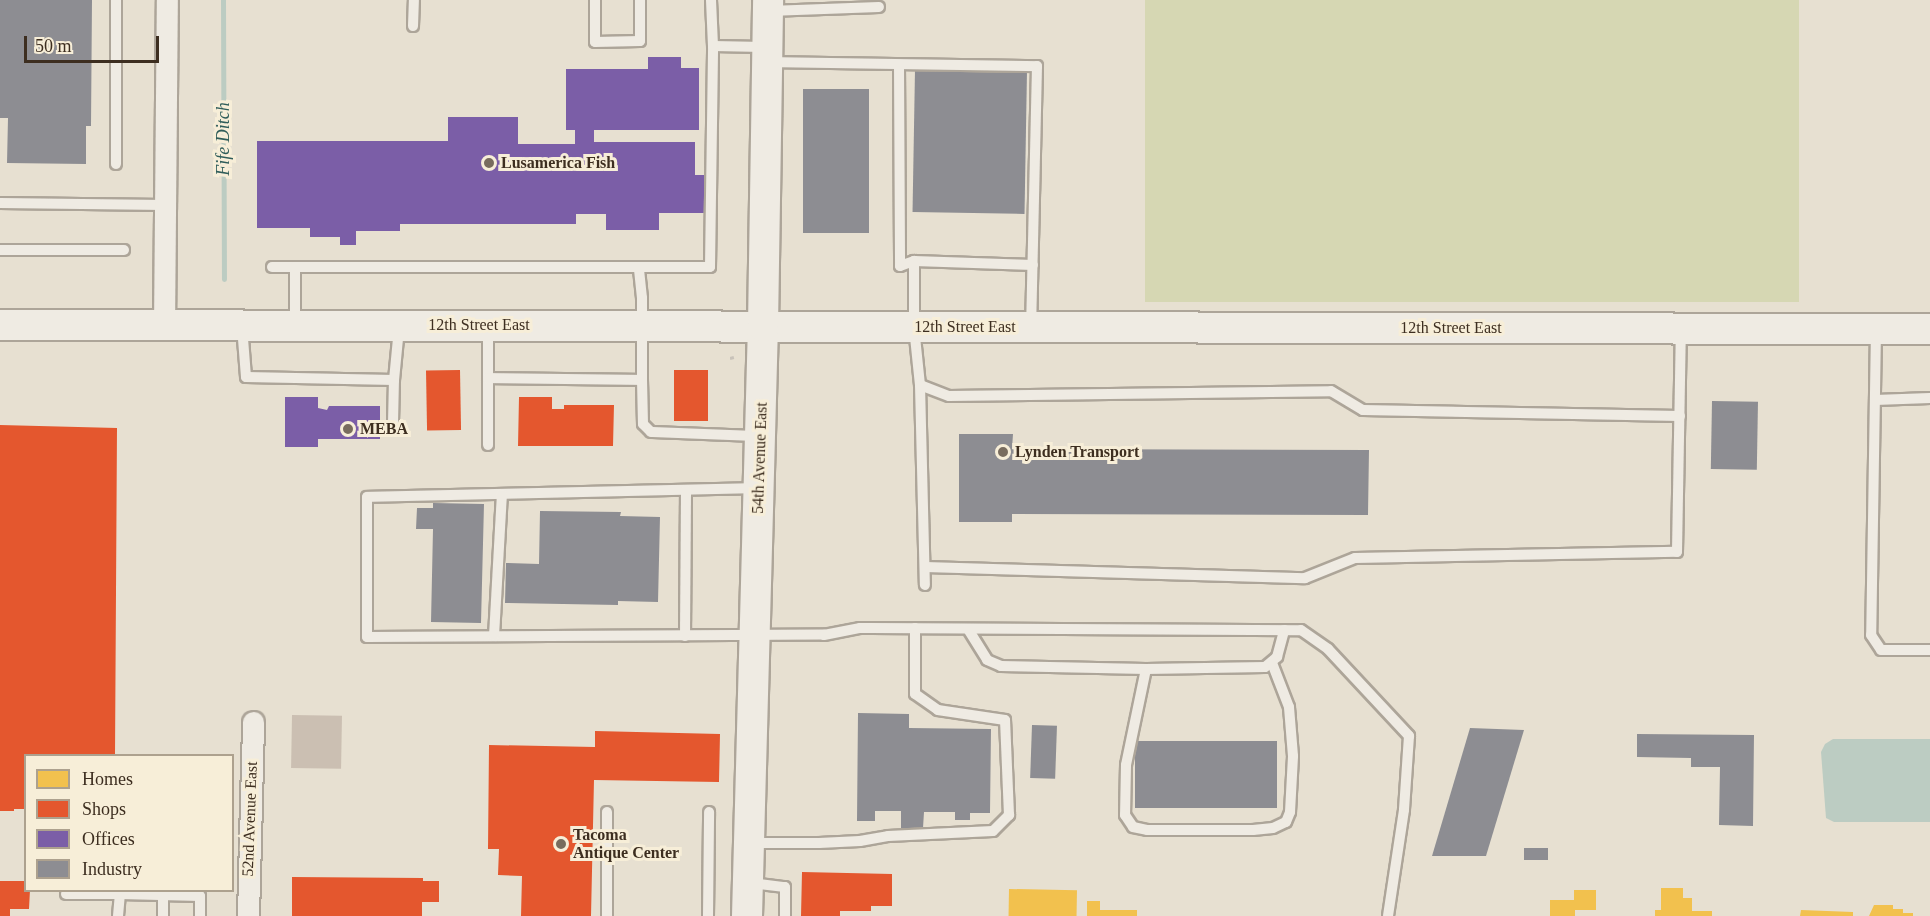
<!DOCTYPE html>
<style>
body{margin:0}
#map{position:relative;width:1930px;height:916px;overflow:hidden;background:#e7e0d1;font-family:"Times New Roman",serif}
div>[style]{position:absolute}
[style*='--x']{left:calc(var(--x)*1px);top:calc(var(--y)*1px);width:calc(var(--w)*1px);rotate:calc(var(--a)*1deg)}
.green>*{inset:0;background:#d6d7b3;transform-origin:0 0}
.water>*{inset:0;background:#bcccc2}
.homes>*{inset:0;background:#f2c14e;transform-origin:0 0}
.shops>*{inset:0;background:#e4572e;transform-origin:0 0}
.offices>*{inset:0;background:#7b5ea7}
.industry>*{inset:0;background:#8d8d92;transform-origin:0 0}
.stream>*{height:5px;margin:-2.5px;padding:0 2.5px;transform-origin:2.5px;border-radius:2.5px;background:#bcccc2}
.building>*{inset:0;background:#cbbfb2;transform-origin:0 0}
.path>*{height:3px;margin-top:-1.5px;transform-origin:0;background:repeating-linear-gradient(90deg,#c8c2b9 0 4.5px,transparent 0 7.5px)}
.roads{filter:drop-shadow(2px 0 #ada599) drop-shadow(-2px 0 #ada599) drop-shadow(0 2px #ada599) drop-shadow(0 -2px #ada599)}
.lane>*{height:10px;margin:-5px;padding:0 5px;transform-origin:5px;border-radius:5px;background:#efebe3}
.street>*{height:21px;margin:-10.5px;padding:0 10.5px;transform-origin:10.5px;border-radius:10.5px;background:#efebe3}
.secondary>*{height:30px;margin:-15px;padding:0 15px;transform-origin:15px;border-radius:15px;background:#efebe3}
.dots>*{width:16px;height:16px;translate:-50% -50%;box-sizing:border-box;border:3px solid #f7eed8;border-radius:50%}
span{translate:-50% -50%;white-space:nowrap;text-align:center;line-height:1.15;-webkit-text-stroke:6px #f7eed8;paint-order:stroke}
.poi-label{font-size:16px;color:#3d2e20;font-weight:700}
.left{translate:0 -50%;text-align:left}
.street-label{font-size:16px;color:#3d2e20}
.water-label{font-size:18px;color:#2f5d5a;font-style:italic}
.legend{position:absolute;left:24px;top:754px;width:210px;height:138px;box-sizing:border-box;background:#f7eed8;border:2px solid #ada18e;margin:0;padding:8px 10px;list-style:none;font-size:18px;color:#3d2e20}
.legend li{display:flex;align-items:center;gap:12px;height:30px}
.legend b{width:30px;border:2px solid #ada18e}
.scale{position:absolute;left:24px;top:36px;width:135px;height:27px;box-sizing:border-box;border:3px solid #3d2e20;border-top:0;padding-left:8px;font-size:18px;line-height:21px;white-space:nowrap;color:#3d2e20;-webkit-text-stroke:4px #f7eed8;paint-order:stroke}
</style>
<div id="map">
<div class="green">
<div style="left:1145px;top:0;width:654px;height:302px"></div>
</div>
<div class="water">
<div style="clip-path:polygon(1833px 739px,1930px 739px,1930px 822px,1834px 822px,1826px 818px,1821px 752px,1825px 744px)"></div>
</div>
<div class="homes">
<div style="clip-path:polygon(1661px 888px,1683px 888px,1683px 898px,1692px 898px,1692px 911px,1712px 911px,1712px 916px,1655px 916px,1655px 910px,1661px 910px)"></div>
<div style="left:1009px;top:889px;width:68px;height:27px;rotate:1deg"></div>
<div style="clip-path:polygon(1574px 890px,1596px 890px,1596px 910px,1575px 910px,1575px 916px,1550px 916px,1550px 900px,1574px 900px)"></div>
<div style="clip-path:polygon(1087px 901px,1100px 901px,1100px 910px,1137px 910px,1137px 916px,1087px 916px)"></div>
<div style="clip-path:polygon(1874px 905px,1893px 905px,1893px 909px,1903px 909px,1903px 913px,1913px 913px,1913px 916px,1869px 916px)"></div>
<div style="clip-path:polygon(1801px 910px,1853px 912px,1853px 916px,1800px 916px)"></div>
</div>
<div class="shops">
<div style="left:460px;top:370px;width:60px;height:34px;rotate:89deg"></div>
<div style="left:674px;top:370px;width:34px;height:51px"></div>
<div style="clip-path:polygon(519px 397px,552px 397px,552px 409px,564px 409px,564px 405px,614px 405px,613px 446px,518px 446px)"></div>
<div style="clip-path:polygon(0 425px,117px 428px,115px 756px,26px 756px,26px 809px,14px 809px,14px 811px,0 811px)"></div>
<div style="clip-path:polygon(595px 731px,720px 734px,719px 782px,594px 780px,591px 916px,521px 916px,522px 876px,498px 875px,499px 849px,488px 849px,489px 745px,595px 747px)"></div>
<div style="clip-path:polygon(802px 872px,892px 874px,892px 906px,871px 906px,871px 911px,840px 911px,840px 916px,801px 916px)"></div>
<div style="clip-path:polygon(292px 877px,423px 878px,423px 881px,439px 881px,439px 902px,422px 902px,422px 916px,292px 916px)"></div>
<div style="clip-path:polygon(0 881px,26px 881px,26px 890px,30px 890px,29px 909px,10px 909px,10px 916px,0 916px)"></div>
</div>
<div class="offices">
<div style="clip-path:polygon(648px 57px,681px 57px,681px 68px,699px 68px,699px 130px,594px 130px,594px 142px,695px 142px,695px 175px,705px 175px,705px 213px,659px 213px,659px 230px,606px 230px,606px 214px,576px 214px,576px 224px,400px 224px,400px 231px,356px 231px,356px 245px,340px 245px,340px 237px,310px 237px,310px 228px,257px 228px,257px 141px,448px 141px,448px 117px,518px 117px,518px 144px,575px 144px,575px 130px,566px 130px,566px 69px,648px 69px)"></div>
<div style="clip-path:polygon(285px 397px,318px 397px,318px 408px,327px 410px,329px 406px,380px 406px,380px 439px,318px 439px,318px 447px,285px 447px)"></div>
</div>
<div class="industry">
<div style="clip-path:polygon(0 0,92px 0,91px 126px,86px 126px,86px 164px,7px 163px,8px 118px,0 118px)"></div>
<div style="left:915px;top:70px;width:112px;height:142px;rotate:1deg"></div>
<div style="left:803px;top:89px;width:66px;height:144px"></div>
<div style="left:1712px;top:401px;width:46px;height:68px;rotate:1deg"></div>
<div style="clip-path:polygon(959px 434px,1013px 434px,1012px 449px,1369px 450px,1368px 515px,1012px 514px,1012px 522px,959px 522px)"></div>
<div style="clip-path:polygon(433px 503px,484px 504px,481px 623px,431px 622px,433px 529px,416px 529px,417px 508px,433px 508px)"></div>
<div style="clip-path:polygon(540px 511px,621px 512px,620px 516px,660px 517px,658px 602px,618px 601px,618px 605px,505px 603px,506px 563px,539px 564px)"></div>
<div style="clip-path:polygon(858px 713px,909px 714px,909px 728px,991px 729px,990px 813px,970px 813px,970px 820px,955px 820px,955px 812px,924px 812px,923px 828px,901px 828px,901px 811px,875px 811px,875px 821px,857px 821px)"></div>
<div style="left:1032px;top:725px;width:25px;height:53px;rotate:2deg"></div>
<div style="clip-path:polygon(1470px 728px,1524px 730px,1486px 856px,1432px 856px)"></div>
<div style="clip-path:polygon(1637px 734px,1754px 735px,1753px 826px,1719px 825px,1720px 767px,1691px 767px,1691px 758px,1637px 757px)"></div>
<div style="left:1135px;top:741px;width:142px;height:67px"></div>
<div style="left:1524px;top:848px;width:24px;height:12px"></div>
</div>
<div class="stream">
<div style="--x:223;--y:0;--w:279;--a:89.8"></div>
</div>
<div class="building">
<div style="left:292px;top:715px;width:50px;height:53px;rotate:1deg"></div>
</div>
<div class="path">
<div style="--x:730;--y:358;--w:4;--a:-14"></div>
</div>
<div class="roads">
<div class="lane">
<div style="--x:595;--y:0;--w:42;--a:90"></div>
<div style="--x:595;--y:42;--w:45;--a:-1.3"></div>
<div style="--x:640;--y:41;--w:41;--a:-90"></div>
<div style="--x:769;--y:11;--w:110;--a:-2.1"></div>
<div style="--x:413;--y:26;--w:26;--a:-88"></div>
<div style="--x:713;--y:46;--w:51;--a:1.1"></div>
<div style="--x:770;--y:62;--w:267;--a:0.9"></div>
<div style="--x:1037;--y:66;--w:261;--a:91.3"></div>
<div style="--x:899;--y:65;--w:201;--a:89.7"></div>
<div style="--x:900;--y:266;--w:15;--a:-20"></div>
<div style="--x:914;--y:261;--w:119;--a:1.9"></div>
<div style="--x:116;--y:164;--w:164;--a:-90"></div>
<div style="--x:0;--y:203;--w:164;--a:0.7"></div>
<div style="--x:0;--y:250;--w:124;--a:0"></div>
<div style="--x:914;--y:261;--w:66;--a:90"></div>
<div style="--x:914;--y:327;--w:58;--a:84.1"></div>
<div style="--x:920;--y:385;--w:200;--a:88.6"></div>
<div style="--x:272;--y:267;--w:23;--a:0"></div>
<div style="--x:295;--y:325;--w:58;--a:-90"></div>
<div style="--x:295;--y:267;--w:415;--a:0"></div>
<div style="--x:710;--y:267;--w:221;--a:-89.2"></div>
<div style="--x:713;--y:46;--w:46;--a:-92.5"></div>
<div style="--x:242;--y:326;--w:51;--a:85.5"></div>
<div style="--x:246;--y:377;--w:148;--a:1.2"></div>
<div style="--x:394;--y:380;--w:52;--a:-84.5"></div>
<div style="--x:488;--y:329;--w:116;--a:90"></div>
<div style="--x:1876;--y:329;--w:306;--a:90.9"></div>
<div style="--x:1871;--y:635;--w:18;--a:56"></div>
<div style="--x:1881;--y:650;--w:49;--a:0"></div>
<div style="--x:488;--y:378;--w:154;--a:0.7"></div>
<div style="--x:642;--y:380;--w:82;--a:-90"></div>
<div style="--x:642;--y:298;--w:31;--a:-96"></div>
<div style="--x:642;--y:380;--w:44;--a:88.7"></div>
<div style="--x:643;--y:424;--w:11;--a:45"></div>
<div style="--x:651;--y:432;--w:106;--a:2.2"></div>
<div style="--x:920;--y:385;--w:31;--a:21"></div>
<div style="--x:949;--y:396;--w:382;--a:-0.7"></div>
<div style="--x:1331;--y:391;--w:37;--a:31"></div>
<div style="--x:1363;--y:410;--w:317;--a:1.1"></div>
<div style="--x:1875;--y:400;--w:55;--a:-2.1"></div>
<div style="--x:393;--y:423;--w:43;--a:-88.7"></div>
<div style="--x:755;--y:488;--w:388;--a:178.7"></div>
<div style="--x:367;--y:497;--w:140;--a:90"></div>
<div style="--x:367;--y:637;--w:457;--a:-0.3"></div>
<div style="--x:824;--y:635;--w:37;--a:-11"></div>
<div style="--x:860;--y:628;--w:441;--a:0.3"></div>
<div style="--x:1301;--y:630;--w:33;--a:35"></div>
<div style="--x:1328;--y:649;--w:119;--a:47"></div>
<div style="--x:1409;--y:736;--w:74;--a:93.9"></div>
<div style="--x:1404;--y:810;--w:107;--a:98.6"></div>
<div style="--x:925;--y:567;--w:380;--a:1.7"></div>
<div style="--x:1305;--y:578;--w:54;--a:-21.8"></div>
<div style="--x:1355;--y:558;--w:322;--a:-1.1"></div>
<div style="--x:1677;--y:552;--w:223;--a:-89"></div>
<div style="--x:968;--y:629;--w:36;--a:58"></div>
<div style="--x:987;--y:660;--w:15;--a:23"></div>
<div style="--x:1001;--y:666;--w:145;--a:1.2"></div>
<div style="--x:1146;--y:669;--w:119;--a:-1"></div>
<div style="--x:1265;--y:667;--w:16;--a:-40"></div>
<div style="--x:1277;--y:657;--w:28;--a:-75"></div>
<div style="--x:494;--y:636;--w:142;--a:-86.8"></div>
<div style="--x:685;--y:636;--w:146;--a:-89.6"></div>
<div style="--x:1146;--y:669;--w:98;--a:101.8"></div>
<div style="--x:1126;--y:765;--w:50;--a:91.1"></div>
<div style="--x:1125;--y:815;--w:14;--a:56"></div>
<div style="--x:1133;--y:827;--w:14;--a:12"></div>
<div style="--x:1147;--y:830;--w:106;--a:0"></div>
<div style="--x:1253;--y:830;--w:20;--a:-6"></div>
<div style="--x:1273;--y:828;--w:14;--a:-25"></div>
<div style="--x:1286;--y:822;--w:11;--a:-68"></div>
<div style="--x:1290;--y:812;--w:56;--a:-86.9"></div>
<div style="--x:1293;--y:756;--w:49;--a:-94.7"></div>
<div style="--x:1289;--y:707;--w:47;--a:-111.1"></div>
<div style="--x:752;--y:843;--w:67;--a:0"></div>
<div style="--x:819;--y:843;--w:41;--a:-2.8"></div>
<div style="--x:860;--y:841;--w:28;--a:-10"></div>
<div style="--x:888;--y:836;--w:105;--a:-2.7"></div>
<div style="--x:993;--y:831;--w:23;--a:-45"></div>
<div style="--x:1009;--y:815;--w:95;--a:-92.4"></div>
<div style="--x:1005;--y:720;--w:68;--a:-171.5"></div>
<div style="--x:938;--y:710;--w:28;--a:-145"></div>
<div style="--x:915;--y:694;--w:66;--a:-90"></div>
<div style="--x:751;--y:883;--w:34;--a:7"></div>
<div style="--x:785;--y:887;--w:29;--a:90"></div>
<div style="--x:66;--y:894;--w:54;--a:0"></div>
<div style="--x:118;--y:916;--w:22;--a:-85"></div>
<div style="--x:120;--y:894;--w:80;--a:1.4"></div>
<div style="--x:200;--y:896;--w:20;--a:90"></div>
<div style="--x:163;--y:916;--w:21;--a:-90"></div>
<div style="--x:607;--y:916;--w:104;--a:-90"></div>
<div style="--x:708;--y:916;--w:104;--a:-89.4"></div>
</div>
<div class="street">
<div style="--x:164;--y:327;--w:327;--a:-89.5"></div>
<div style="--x:248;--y:916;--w:194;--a:-88.5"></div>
</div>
<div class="secondary">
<div style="--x:0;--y:325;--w:1930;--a:0.12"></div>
<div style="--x:747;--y:916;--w:590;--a:-88.45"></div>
<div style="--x:763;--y:326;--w:326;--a:-89.1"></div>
</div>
</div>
<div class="dots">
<div style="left:489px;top:163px;background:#786c5e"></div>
<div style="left:348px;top:429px;background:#786c5e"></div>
<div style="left:1003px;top:452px;background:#786c5e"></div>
<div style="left:561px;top:844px;background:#786c5e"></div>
</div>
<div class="poi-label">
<span class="left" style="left:501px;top:163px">Lusamerica Fish</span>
<span class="left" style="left:360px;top:429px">MEBA</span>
<span class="left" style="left:1015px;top:452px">Lynden Transport</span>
<span class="left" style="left:573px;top:844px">Tacoma<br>Antique Center</span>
</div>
<div class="street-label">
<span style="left:479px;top:325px">12th Street East</span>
<span style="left:965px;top:327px">12th Street East</span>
<span style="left:1451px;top:328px">12th Street East</span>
<span style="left:760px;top:458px;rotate:-88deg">54th Avenue East</span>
<span style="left:250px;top:819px;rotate:-88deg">52nd Avenue East</span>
</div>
<div class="water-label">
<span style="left:223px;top:139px;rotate:-90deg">Fife Ditch</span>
</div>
<ul class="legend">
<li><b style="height:16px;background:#f2c14e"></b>Homes</li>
<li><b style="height:16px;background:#e4572e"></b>Shops</li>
<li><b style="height:16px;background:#7b5ea7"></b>Offices</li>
<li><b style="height:16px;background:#8d8d92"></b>Industry</li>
</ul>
<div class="scale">50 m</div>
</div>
